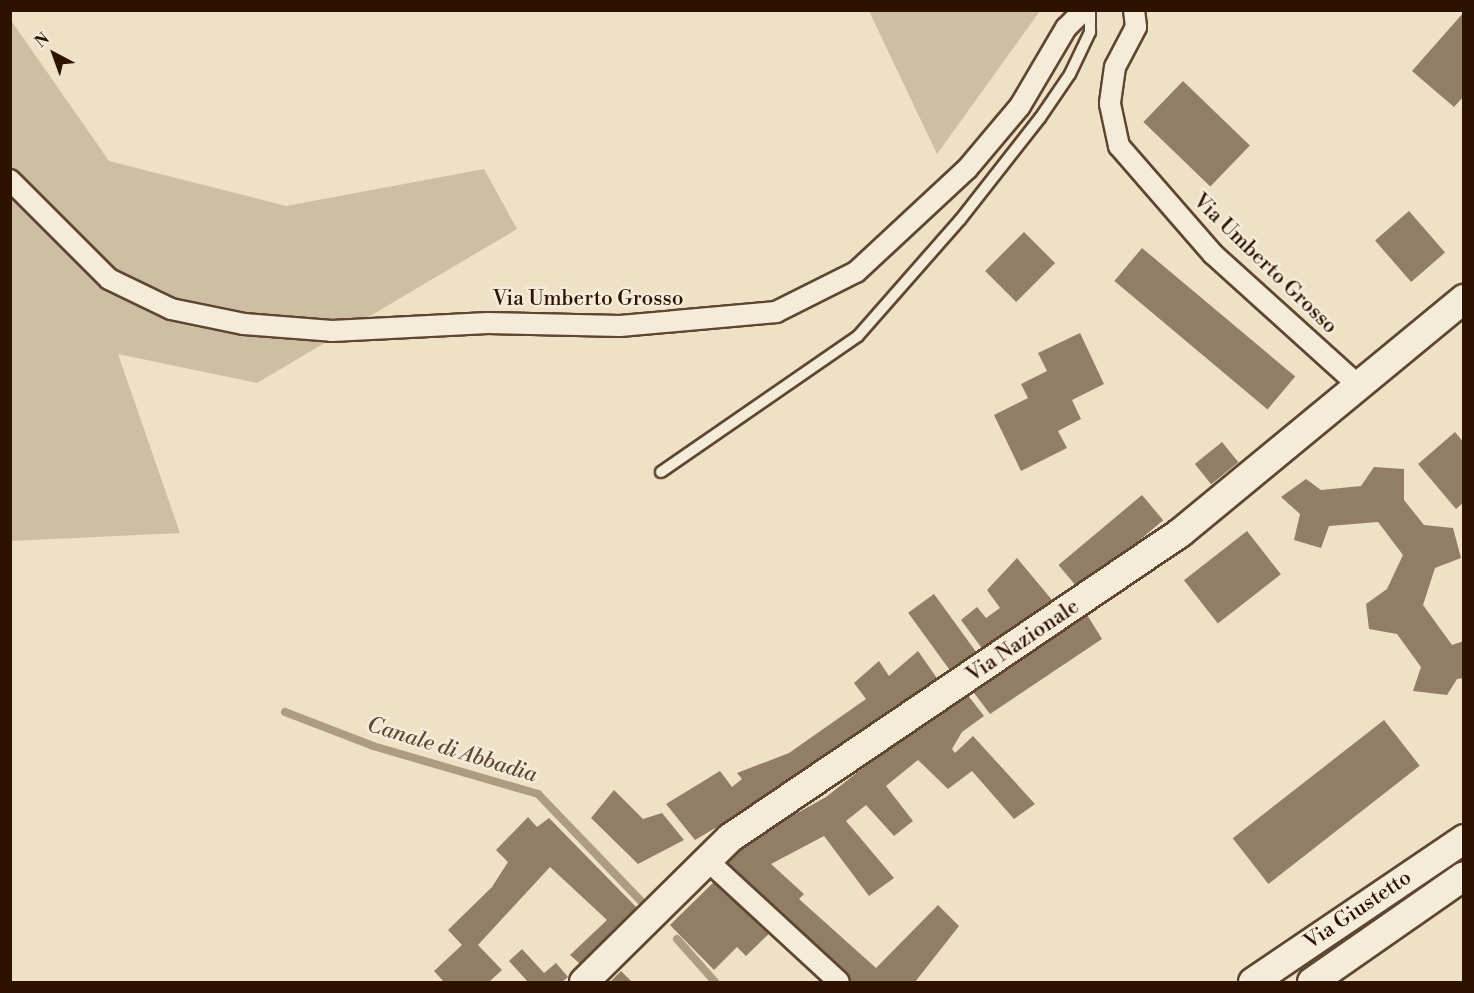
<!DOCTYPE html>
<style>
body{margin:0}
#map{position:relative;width:1474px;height:993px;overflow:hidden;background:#eee1c5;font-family:"Libre Bodoni",serif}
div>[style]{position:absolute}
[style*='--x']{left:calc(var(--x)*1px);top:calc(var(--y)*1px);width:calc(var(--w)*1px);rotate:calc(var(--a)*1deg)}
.green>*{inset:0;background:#cdbea4}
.stream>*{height:8px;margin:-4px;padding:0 4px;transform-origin:4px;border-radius:4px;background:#ad9b82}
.building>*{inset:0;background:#927e66;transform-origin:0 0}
.roads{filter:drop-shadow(2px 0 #5e4631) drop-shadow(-2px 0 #5e4631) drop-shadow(0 2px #5e4631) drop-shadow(0 -2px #5e4631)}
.lane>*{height:10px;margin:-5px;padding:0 5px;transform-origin:5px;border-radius:5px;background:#f4ecd9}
.street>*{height:20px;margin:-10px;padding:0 10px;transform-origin:10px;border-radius:10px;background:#f4ecd9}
.secondary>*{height:28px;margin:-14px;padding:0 14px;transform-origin:14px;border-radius:14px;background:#f4ecd9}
span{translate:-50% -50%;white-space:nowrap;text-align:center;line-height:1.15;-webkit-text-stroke:5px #f4ecd9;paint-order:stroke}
.street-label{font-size:21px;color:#2e1200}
.water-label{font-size:22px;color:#614934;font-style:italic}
.frame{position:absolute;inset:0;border:12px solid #2e1200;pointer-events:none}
.north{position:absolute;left:24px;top:24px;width:60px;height:60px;-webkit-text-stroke:4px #f4ecd9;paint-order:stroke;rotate:319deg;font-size:16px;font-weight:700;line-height:24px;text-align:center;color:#2e1200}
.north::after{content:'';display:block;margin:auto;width:21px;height:27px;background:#2e1200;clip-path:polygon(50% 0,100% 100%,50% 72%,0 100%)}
</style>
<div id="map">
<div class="green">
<div style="clip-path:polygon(869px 11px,1040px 11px,937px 154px)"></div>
<div style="clip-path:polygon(10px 19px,109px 161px,286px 206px,484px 169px,517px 229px,257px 383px,118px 354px,180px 533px,11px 541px)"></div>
</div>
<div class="stream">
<div style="--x:285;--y:712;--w:94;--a:21.1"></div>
<div style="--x:373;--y:746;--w:172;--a:16.2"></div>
<div style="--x:538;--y:794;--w:149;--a:46.1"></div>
<div style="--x:677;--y:939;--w:57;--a:48.5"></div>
</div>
<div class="building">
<div style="clip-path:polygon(1464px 12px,1464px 96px,1454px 107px,1412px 71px)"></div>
<div style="left:1183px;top:81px;width:93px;height:57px;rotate:44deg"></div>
<div style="left:1409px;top:211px;width:55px;height:45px;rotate:49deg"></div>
<div style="left:1024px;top:232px;width:44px;height:55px;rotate:45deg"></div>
<div style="left:1142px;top:248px;width:200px;height:43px;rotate:40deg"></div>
<div style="clip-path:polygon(1080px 333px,1104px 384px,1072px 400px,1081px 419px,1058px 431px,1067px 448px,1021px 471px,994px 415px,1028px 398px,1021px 384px,1047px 371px,1038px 353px)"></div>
<div style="clip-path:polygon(1455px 432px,1464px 443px,1464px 502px,1456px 509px,1418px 464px)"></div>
<div style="left:1222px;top:442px;width:26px;height:35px;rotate:51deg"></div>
<div style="clip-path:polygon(1374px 467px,1404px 469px,1404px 500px,1424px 525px,1453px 528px,1461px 558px,1435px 568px,1423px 605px,1452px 645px,1464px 641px,1464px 678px,1457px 679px,1447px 695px,1413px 691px,1421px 667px,1397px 634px,1369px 629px,1366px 604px,1387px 589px,1403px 555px,1378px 522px,1329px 526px,1321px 548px,1294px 540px,1300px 514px,1281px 497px,1306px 479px,1321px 490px,1361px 486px)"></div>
<div style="left:1142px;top:495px;width:33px;height:109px;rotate:50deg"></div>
<div style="left:1247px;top:531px;width:55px;height:80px;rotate:52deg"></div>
<div style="clip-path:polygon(1017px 558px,1057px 606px,984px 651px,961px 620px,977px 607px,986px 618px,1000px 608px,987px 590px)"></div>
<div style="left:934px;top:594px;width:80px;height:32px;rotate:54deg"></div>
<div style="clip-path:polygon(1086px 613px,1102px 639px,990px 714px,968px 685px)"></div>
<div style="clip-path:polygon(918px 651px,941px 684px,805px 775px,695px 840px,666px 804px,720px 771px,732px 787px,742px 779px,737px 773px,789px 753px,866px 699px,854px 683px,879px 661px,889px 676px)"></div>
<div style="clip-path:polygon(963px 689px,984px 716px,962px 732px,952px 749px,955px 753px,973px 736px,1035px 804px,1014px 819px,972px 771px,948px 789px,918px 760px,886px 786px,913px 821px,894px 836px,866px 805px,846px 821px,894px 878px,869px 896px,824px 836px,771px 864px,804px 894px,799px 899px,876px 968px,938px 905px,959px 926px,915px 982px,851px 982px,777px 921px,723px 865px,758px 835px,826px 797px)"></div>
<div style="left:1384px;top:720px;width:58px;height:192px;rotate:52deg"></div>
<div style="clip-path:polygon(614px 790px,643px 819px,662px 813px,684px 840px,638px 864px,591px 818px)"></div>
<div style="clip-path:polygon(528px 817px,537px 827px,549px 818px,643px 914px,587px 970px,570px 955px,607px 920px,550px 867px,478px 945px,502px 970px,489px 982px,444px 982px,434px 971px,462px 945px,448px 930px,492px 887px,508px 862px,496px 850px)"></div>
<div style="clip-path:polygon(723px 873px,775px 928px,746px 956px,737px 947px,714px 970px,670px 925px)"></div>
<div style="clip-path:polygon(522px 949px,544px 973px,556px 963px,568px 977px,562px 982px,528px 982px,509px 961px)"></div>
<div style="clip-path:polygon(621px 971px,632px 982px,610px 982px)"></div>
</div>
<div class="roads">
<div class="lane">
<div style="--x:661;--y:472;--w:239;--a:-34.6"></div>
<div style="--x:858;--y:336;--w:154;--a:-48.7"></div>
<div style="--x:960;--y:220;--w:130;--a:-51.9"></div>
<div style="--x:1040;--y:118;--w:53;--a:-55.7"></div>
<div style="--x:1070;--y:74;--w:47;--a:-64.5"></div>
<div style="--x:1090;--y:32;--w:22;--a:-90"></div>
</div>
<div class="street">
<div style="--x:1134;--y:10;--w:17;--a:83"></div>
<div style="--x:1136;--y:27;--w:45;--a:117.7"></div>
<div style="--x:1115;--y:67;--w:37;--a:98"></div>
<div style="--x:1110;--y:104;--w:43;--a:77.9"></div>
<div style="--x:1119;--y:146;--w:143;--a:49"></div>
<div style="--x:1213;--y:254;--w:193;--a:42.1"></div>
<div style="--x:10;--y:180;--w:140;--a:45"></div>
<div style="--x:109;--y:279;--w:69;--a:25.8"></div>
<div style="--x:171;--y:309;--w:75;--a:11.6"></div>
<div style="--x:244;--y:324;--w:88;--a:4.5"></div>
<div style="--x:332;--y:331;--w:156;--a:-2.9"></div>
<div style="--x:488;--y:323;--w:132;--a:1.3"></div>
<div style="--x:620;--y:326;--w:157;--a:-5.1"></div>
<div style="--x:776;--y:312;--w:89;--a:-26.6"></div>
<div style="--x:856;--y:272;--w:151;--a:-42.9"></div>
<div style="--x:967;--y:169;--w:82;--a:-49.9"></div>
<div style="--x:1020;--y:106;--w:91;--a:-59.5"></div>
<div style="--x:1066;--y:28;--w:25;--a:-45"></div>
<div style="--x:708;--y:861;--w:178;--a:42.7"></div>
</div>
<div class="secondary">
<div style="--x:584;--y:982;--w:205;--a:-44.6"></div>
<div style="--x:730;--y:838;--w:544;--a:-34.13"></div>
<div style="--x:1180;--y:533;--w:368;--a:-39.5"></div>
<div style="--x:1253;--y:982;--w:255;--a:-34.1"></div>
<div style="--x:1312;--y:982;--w:185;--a:-34.9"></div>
</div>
</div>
<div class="street-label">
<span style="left:1265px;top:264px;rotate:44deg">Via Umberto Grosso</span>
<span style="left:588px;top:299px">Via Umberto Grosso</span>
<span style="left:1023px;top:641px;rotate:-34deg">Via Nazionale</span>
<span style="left:1358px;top:910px;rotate:-34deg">Via Giustetto</span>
</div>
<div class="water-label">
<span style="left:452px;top:750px;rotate:17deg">Canale di Abbadia</span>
</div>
<div class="frame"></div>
<div class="north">N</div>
</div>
